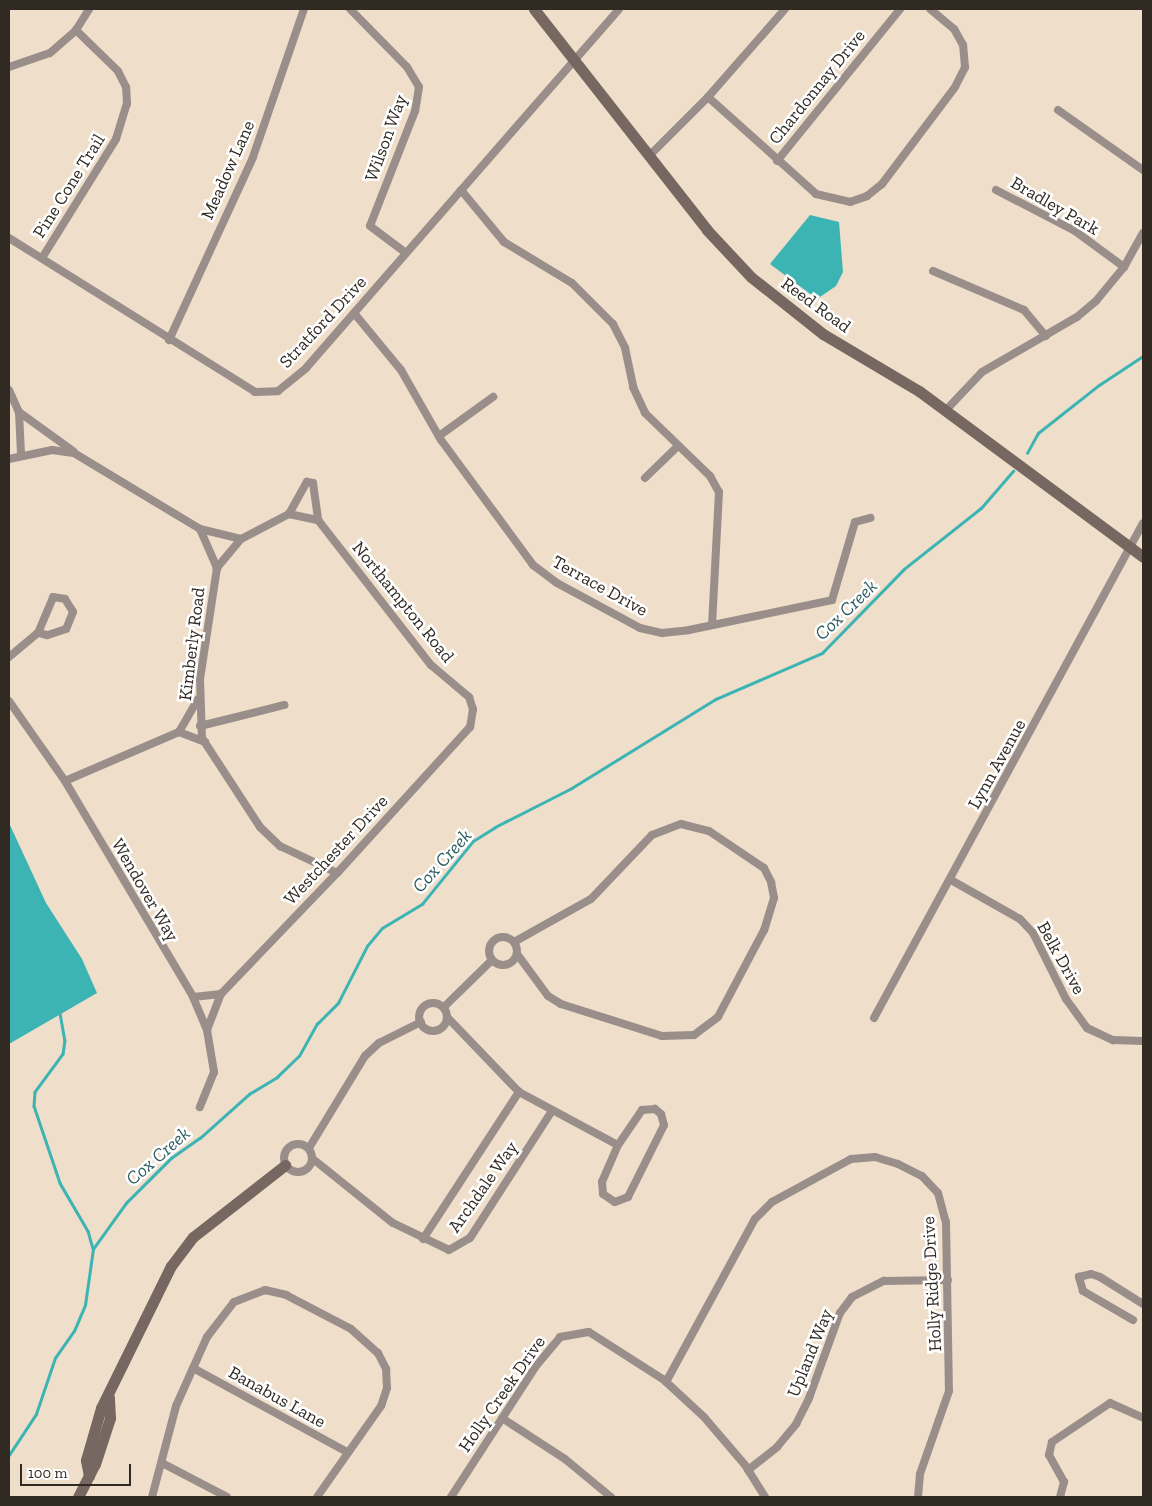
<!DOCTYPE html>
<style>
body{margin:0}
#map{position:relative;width:1152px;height:1506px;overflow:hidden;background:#eedeca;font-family:"Zilla Slab",serif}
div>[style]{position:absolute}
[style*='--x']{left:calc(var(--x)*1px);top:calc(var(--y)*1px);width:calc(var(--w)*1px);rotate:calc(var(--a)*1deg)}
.water>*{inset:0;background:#3db4b4}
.stream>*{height:2.5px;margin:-1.25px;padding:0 1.25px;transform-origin:1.25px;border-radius:1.25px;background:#3db4b4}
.street>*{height:8px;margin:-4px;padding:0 4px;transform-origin:4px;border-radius:4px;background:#998e8a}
.street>.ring{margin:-4px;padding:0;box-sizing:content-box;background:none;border:8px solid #998e8a;border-radius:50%}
.secondary>*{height:11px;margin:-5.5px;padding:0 5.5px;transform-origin:5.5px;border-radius:5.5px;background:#766861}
span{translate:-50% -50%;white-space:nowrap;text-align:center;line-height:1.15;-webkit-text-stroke:5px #fff;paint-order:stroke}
.street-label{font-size:18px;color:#302a22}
.water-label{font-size:19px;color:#2d5e5e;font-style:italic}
.frame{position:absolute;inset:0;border:10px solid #302a22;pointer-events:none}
.scale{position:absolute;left:20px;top:1464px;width:111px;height:22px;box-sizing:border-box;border:2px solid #302a22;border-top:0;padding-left:6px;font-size:15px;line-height:18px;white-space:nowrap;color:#302a22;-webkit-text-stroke:4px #fff;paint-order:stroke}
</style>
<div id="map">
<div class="water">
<div style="clip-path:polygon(810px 215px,839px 222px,843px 272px,836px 286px,817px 299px,770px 264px)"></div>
<div style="clip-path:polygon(9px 823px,46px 903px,82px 959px,97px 993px,9px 1044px)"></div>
</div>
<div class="stream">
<div style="--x:1027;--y:453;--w:23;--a:-61"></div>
<div style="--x:1038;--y:433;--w:78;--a:-38.2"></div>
<div style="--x:1099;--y:385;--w:53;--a:-33.4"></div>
<div style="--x:60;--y:1013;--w:27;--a:80"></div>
<div style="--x:65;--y:1040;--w:14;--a:98"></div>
<div style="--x:63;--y:1054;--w:47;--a:126.4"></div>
<div style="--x:35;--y:1092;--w:14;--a:94"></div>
<div style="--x:34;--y:1106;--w:81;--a:71.3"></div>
<div style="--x:60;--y:1183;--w:56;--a:59.7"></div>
<div style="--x:88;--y:1231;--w:19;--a:74"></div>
<div style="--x:9;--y:1455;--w:49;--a:-56.6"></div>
<div style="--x:36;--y:1414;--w:59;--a:-71.3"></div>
<div style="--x:55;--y:1358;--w:33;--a:-55"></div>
<div style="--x:74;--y:1331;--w:28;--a:-67"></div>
<div style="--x:85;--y:1305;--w:57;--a:-81.9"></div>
<div style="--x:93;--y:1249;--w:57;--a:-54.3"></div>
<div style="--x:126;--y:1203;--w:64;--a:-45"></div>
<div style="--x:171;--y:1158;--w:35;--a:-35"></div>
<div style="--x:200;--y:1138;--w:66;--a:-41.9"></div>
<div style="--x:249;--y:1094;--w:33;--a:-31"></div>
<div style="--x:277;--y:1077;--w:30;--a:-44"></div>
<div style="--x:299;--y:1056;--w:37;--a:-61"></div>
<div style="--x:317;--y:1024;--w:30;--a:-45"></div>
<div style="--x:338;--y:1003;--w:64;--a:-63"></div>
<div style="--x:367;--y:946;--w:23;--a:-50"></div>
<div style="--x:382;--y:928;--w:47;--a:-31"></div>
<div style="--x:422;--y:904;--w:81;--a:-51"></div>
<div style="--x:473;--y:841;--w:26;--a:-32"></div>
<div style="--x:495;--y:827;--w:84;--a:-26.9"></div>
<div style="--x:570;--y:789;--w:172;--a:-31.7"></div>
<div style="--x:716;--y:699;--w:116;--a:-23.5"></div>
<div style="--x:822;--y:653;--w:117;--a:-45.7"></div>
<div style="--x:904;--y:569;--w:98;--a:-38.4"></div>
<div style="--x:981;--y:508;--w:49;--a:-49.1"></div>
</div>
<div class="street">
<div style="--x:350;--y:9;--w:81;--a:45.5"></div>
<div style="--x:407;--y:67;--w:23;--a:59"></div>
<div style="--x:419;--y:87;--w:24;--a:99"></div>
<div style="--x:415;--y:111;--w:123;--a:111.4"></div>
<div style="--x:370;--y:226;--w:45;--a:36.9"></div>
<div style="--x:9;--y:67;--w:43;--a:-18.9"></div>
<div style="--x:50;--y:53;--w:35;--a:-41"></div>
<div style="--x:76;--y:30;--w:25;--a:-58"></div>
<div style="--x:708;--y:97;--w:145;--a:41.9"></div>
<div style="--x:816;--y:194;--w:35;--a:13"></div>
<div style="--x:850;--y:202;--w:18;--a:-19"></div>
<div style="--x:867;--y:196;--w:19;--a:-39"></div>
<div style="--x:882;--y:184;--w:121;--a:-53"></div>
<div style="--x:955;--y:87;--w:22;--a:-63"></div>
<div style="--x:965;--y:67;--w:22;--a:-95"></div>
<div style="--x:963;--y:45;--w:18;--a:-119"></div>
<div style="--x:954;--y:29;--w:31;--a:-140"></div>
<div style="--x:1058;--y:110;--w:104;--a:35.2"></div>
<div style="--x:649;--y:156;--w:83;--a:-45"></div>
<div style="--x:708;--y:97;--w:117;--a:-48.8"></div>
<div style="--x:777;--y:161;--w:196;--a:-51"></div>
<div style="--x:461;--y:190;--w:67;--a:50.4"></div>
<div style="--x:504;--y:242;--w:79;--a:31.1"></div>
<div style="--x:572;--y:283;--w:58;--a:45"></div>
<div style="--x:613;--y:324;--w:27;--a:63"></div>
<div style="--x:625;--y:348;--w:40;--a:78"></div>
<div style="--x:633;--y:387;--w:29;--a:65"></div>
<div style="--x:645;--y:413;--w:91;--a:44.1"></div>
<div style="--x:710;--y:476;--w:18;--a:61"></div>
<div style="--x:719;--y:492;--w:133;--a:93"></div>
<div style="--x:996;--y:190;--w:89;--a:27.4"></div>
<div style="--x:1075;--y:231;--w:61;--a:36.3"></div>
<div style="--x:9;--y:238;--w:290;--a:32"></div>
<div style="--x:255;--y:392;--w:23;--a:-2"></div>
<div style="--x:278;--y:391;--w:36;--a:-39"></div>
<div style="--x:306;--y:368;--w:476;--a:-48.9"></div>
<div style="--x:42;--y:258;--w:140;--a:-58.1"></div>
<div style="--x:116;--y:139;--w:37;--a:-73"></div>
<div style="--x:127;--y:104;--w:17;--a:-93"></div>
<div style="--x:126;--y:87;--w:18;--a:-117"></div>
<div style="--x:118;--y:71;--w:59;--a:-135.7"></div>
<div style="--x:933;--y:271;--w:99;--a:23.2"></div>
<div style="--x:1024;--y:310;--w:34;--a:50"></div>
<div style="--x:354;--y:313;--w:74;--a:50.5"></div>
<div style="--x:401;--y:370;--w:81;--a:60.3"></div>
<div style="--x:441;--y:440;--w:155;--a:53.6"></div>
<div style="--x:533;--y:565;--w:30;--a:37"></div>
<div style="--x:557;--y:583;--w:94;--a:28.5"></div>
<div style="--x:640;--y:628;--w:23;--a:13"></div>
<div style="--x:662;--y:633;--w:27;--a:-6"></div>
<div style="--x:689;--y:630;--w:146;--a:-11.8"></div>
<div style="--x:832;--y:600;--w:81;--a:-73.6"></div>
<div style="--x:855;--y:522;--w:16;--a:-15"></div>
<div style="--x:169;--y:340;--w:201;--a:-65.3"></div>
<div style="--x:253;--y:157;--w:157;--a:-71"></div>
<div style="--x:9;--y:390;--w:24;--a:66"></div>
<div style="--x:946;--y:410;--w:52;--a:-46.5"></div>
<div style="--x:982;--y:372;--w:110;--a:-30.1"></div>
<div style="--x:1077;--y:317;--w:25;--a:-40"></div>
<div style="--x:1096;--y:301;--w:44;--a:-50.5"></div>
<div style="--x:1124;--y:267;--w:39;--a:-61"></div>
<div style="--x:439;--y:436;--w:67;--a:-35.8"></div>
<div style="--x:21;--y:454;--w:42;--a:-92.7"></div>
<div style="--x:19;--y:412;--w:67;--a:35.8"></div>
<div style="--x:9;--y:459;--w:44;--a:-11.8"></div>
<div style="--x:52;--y:450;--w:22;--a:8"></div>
<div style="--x:74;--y:453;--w:147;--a:31.1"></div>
<div style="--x:200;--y:529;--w:42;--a:13.7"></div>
<div style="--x:241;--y:539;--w:54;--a:-27.5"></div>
<div style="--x:289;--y:514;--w:30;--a:12"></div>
<div style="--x:318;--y:520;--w:184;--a:52.1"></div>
<div style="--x:431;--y:665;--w:50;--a:40.1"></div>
<div style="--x:469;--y:697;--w:13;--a:72"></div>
<div style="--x:473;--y:709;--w:18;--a:99"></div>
<div style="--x:470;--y:727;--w:197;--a:132.3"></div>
<div style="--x:337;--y:873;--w:168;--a:133.8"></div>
<div style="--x:221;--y:994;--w:28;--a:174"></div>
<div style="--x:645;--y:478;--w:46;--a:-44.1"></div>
<div style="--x:289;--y:514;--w:37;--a:-61"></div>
<div style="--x:307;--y:482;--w:6;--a:9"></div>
<div style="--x:313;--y:483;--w:37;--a:82"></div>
<div style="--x:200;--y:529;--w:43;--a:66.4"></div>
<div style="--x:241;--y:539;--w:38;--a:130"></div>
<div style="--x:217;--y:568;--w:112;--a:98.7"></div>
<div style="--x:200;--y:679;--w:59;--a:88.1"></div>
<div style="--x:202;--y:738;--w:106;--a:56.9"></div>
<div style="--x:260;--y:827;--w:28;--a:44"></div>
<div style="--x:280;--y:846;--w:63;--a:25.3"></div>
<div style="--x:53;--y:597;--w:12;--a:9"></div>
<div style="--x:65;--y:599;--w:15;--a:58"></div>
<div style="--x:73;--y:612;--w:18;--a:112"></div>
<div style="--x:66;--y:629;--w:20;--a:162"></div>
<div style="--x:47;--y:635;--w:9;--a:-167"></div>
<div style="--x:38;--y:633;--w:39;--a:-67"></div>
<div style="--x:9;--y:657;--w:38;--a:-40"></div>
<div style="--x:9;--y:701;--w:98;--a:55"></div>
<div style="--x:65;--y:781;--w:251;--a:59.3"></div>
<div style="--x:193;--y:997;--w:36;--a:67"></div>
<div style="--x:207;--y:1030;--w:43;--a:80.5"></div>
<div style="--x:214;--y:1072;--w:38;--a:112"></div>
<div style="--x:200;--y:726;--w:87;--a:-14"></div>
<div style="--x:179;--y:732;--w:38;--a:-60"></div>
<div style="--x:65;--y:781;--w:124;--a:-23.3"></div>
<div style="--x:179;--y:732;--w:28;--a:21"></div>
<div style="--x:951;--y:880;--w:79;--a:29.5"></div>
<div style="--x:1020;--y:919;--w:19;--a:47"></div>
<div style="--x:1033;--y:933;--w:74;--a:63.4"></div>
<div style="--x:1066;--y:999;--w:36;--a:54"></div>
<div style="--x:1087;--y:1028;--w:29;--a:25"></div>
<div style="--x:1113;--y:1040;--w:30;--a:2"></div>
<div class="ring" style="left:489px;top:937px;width:20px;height:20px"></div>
<div style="--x:514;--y:942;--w:88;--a:-29.2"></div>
<div style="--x:591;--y:899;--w:88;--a:-46.4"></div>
<div style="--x:652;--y:835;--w:31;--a:-21"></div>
<div style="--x:681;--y:824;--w:29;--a:14"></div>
<div style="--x:709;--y:831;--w:66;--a:33.9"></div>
<div style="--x:764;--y:868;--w:16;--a:63"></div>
<div style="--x:771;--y:882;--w:16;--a:79"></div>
<div style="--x:774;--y:898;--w:34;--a:107"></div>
<div style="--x:764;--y:930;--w:98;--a:117.9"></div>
<div style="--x:718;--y:1017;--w:30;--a:143"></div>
<div style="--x:694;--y:1035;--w:32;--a:178"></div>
<div style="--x:662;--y:1036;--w:106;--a:-162.4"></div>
<div style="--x:561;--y:1004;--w:15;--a:-148"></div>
<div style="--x:548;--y:996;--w:52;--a:-126.4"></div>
<div class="ring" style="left:419px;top:1003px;width:20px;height:20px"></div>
<div style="--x:444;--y:1007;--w:67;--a:-44.4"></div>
<div style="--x:448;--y:1018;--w:103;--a:46.2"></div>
<div style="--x:519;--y:1092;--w:112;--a:28.2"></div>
<div style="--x:618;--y:1145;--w:40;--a:113.4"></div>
<div style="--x:602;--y:1182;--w:12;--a:85"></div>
<div style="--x:603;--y:1194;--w:14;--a:34"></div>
<div style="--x:615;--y:1202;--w:14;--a:-21"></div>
<div style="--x:628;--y:1197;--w:80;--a:-63.4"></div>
<div style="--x:664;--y:1125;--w:11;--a:-105"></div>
<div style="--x:661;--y:1114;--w:8;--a:-140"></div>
<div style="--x:655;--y:1109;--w:13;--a:176"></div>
<div style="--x:642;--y:1110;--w:42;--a:124.4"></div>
<div style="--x:874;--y:1018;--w:563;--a:-61.48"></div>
<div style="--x:207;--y:1030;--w:39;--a:-69"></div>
<div class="ring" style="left:284px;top:1144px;width:20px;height:20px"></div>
<div style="--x:309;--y:1148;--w:108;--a:-58.7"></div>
<div style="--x:365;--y:1056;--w:19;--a:-43"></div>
<div style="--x:379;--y:1043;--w:47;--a:-26.6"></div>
<div style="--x:313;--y:1159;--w:102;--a:38.7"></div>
<div style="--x:393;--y:1223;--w:62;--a:25.7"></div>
<div style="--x:449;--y:1250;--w:24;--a:-30"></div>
<div style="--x:470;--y:1238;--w:151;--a:-57.2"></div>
<div style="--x:423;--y:1239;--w:176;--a:-56.9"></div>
<div style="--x:1133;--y:1320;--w:58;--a:-149.9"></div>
<div style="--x:1083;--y:1291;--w:15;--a:-106"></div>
<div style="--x:1079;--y:1277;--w:12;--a:-14"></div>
<div style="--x:1091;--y:1274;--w:9;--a:18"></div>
<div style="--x:1100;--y:1277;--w:51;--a:32.1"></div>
<div style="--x:193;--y:1368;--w:175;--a:28.6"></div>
<div style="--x:666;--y:1382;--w:186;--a:-61.4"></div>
<div style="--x:755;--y:1219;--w:24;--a:-45"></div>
<div style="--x:772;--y:1202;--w:90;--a:-28.6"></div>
<div style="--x:851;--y:1159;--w:24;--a:-5"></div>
<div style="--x:875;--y:1157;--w:24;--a:17"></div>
<div style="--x:898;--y:1164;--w:27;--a:27"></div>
<div style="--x:922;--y:1176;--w:23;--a:47"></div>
<div style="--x:938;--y:1193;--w:30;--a:75"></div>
<div style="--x:946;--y:1222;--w:169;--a:89"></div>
<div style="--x:949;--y:1391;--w:88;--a:109.3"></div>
<div style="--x:920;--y:1474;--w:23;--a:95"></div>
<div style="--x:502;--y:1418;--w:75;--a:33.1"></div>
<div style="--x:565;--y:1459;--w:60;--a:39.6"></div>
<div style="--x:162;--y:1463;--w:73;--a:27.6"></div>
<div style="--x:748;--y:1470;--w:37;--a:-38"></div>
<div style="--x:777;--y:1447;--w:30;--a:-50"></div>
<div style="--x:796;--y:1424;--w:29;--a:-63"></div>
<div style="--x:809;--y:1398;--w:90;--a:-70"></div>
<div style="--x:840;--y:1313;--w:20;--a:-53"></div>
<div style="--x:852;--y:1297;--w:36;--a:-27"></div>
<div style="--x:884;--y:1281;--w:64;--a:-0.9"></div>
<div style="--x:152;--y:1497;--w:94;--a:-75.2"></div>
<div style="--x:176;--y:1406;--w:76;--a:-65.8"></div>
<div style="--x:207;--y:1337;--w:44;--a:-52.4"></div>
<div style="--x:234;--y:1302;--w:33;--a:-21"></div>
<div style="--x:265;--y:1290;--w:22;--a:13"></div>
<div style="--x:286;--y:1295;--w:73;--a:27.6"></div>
<div style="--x:351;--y:1329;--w:36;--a:42"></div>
<div style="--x:378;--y:1353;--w:18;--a:63"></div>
<div style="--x:386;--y:1369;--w:19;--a:87"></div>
<div style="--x:387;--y:1388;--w:19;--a:108"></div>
<div style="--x:381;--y:1406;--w:111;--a:125.1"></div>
<div style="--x:451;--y:1497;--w:156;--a:-57"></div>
<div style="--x:536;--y:1366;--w:38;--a:-50"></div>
<div style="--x:560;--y:1337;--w:29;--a:-10"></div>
<div style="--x:589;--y:1332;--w:89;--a:32.6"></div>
<div style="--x:664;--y:1380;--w:54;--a:42.8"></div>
<div style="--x:704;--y:1417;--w:63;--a:49.5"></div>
<div style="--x:745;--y:1465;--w:38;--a:58"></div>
<div style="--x:1060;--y:1497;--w:16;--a:-75"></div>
<div style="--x:1064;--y:1482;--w:31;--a:-119"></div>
<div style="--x:1049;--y:1455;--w:13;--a:-77"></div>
<div style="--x:1052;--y:1442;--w:70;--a:-33.9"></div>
<div style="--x:1110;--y:1403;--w:36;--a:24"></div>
</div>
<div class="secondary">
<div style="--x:534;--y:9;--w:281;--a:51.9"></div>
<div style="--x:707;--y:230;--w:64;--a:46.9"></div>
<div style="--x:751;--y:277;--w:92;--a:38.4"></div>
<div style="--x:823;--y:334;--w:112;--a:30.7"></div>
<div style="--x:919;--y:391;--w:279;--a:36.5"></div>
<div style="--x:89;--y:1476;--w:16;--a:-101"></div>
<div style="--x:86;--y:1460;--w:54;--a:-73.9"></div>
<div style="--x:101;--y:1408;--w:158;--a:-63.8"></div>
<div style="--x:171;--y:1266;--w:36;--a:-53"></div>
<div style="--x:193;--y:1237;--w:117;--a:-38"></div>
<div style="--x:78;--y:1497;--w:37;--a:-63"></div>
<div style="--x:95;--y:1464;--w:48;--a:-71.9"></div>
<div style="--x:110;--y:1418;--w:21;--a:-93"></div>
</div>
<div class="street-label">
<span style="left:817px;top:87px;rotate:-51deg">Chardonnay Drive</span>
<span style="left:386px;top:138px;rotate:-70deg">Wilson Way</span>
<span style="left:228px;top:170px;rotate:-66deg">Meadow Lane</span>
<span style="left:69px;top:186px;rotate:-58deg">Pine Cone Trail</span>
<span style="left:1055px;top:206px;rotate:30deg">Bradley Park</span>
<span style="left:816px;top:305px;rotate:36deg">Reed Road</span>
<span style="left:323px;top:322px;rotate:-47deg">Stratford Drive</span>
<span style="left:600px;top:586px;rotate:29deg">Terrace Drive</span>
<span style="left:403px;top:602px;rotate:51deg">Northampton Road</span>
<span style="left:192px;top:644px;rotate:-83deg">Kimberly Road</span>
<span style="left:997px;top:764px;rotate:-61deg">Lynn Avenue</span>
<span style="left:336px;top:850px;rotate:-47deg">Westchester Drive</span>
<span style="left:145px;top:890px;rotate:60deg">Wendover Way</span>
<span style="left:1061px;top:958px;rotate:61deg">Belk Drive</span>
<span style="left:483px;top:1187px;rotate:-55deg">Archdale Way</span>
<span style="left:932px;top:1284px;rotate:-93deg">Holly Ridge Drive</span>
<span style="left:810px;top:1353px;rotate:-68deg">Upland Way</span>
<span style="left:502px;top:1394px;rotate:-55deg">Holly Creek Drive</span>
<span style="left:277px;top:1397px;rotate:29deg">Banabus Lane</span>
</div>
<div class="water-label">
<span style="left:846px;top:610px;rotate:-44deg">Cox Creek</span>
<span style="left:442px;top:861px;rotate:-48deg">Cox Creek</span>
<span style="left:158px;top:1156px;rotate:-41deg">Cox Creek</span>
</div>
<div class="frame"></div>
<div class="scale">100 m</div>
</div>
